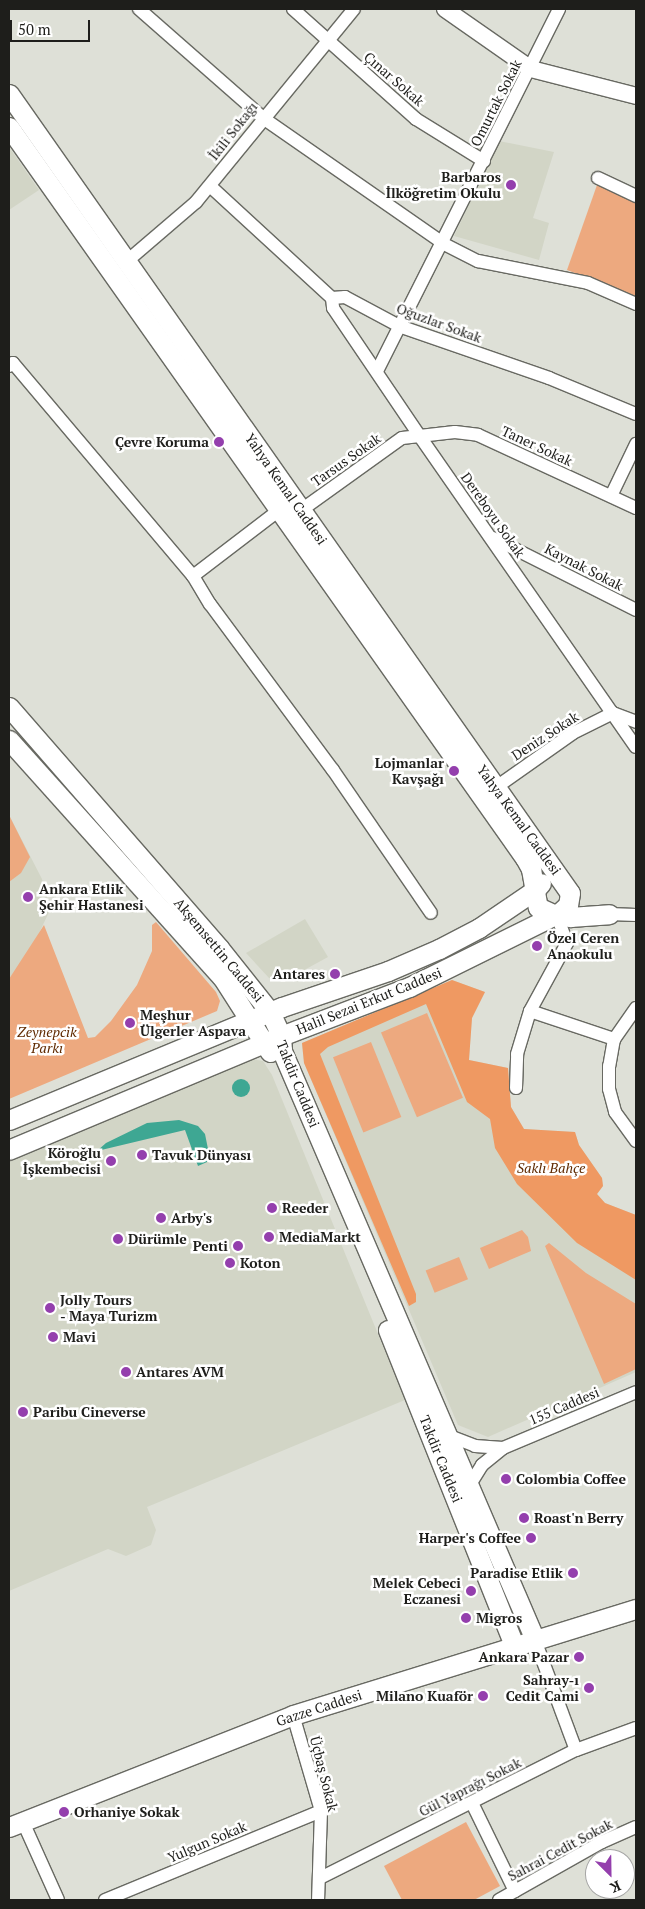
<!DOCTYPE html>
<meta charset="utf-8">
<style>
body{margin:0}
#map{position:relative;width:645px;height:1909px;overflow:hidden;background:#dee0d7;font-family:"PT Serif",serif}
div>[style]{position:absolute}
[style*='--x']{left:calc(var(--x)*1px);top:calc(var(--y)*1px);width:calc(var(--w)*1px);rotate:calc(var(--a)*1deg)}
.built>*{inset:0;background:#d2d5c6}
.green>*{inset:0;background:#eda97f;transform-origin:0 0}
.forest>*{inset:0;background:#ef9962}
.water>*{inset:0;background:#3ea793}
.round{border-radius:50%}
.roads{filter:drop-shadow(1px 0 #686962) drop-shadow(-1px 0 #686962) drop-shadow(0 1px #686962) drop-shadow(0 -1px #686962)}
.minor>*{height:12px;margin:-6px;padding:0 6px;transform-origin:6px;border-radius:6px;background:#fff}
.tertiary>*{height:16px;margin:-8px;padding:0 8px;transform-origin:8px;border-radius:8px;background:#fff}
.secondary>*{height:19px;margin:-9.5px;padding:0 9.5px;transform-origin:9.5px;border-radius:9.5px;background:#fff}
.dots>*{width:14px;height:14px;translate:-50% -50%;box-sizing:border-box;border:2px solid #fff;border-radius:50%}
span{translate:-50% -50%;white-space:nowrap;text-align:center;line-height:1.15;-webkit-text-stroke:5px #fff;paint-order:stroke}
.street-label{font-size:14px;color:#1e1e1b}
.poi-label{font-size:14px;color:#1e1e1b;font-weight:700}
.right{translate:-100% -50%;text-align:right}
.left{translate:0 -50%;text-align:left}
.park-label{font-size:14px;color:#602a00;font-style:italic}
.frame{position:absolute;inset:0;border:10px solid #1e1e1b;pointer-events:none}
.north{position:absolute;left:585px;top:1849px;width:50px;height:50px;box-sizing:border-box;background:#fff;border:1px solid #a5a5a4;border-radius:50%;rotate:157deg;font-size:14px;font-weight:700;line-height:20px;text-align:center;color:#1e1e1b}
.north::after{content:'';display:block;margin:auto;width:18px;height:22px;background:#943fad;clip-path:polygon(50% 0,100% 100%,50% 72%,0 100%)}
.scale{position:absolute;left:10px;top:20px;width:80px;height:22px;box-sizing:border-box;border:2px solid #1e1e1b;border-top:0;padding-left:6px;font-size:15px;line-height:18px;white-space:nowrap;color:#1e1e1b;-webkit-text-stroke:4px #fff;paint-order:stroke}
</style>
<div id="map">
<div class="built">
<div style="clip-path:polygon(499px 141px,554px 152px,533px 218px,549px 223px,539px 260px,454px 236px)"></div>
<div style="clip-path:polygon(9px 147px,39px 190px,9px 210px)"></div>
<div style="clip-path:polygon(9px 815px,42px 879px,50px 910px,32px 948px,9px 979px)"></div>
<div style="clip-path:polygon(305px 919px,328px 957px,286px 980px,269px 978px,246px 953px)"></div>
<div style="clip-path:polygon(452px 980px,485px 992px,472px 1018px,469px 1060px,508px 1068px,511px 1107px,524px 1129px,575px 1132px,579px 1145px,602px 1178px,603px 1186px,597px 1194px,605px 1203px,636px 1215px,636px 1372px,488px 1437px,458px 1425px,304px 1063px,302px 1043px)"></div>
<div style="clip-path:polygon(251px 1059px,263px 1061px,272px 1075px,405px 1400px,147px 1507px,156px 1530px,151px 1545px,126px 1556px,108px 1549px,9px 1591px,9px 1160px)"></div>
</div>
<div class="green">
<div style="clip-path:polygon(597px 185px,636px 203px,636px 296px,567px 270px)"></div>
<div style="clip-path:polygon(9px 815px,30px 857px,21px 873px,9px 882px)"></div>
<div style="clip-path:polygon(156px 922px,216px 992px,220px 1001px,217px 1011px,9px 1099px,9px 979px,44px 925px,88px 1038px,95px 1037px,111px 1021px,137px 985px,152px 951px,152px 925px)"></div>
<div style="left:427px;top:1013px;width:92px;height:50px;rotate:67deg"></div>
<div style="left:371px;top:1042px;width:81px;height:41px;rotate:68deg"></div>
<div style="clip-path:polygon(522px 1230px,528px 1237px,531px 1251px,489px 1269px,480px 1248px)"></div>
<div style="clip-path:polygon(549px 1243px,586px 1273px,636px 1304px,636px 1369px,604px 1384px,545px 1246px)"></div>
<div style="left:459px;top:1257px;width:24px;height:36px;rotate:68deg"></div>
<div style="clip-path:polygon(466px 1822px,500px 1886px,474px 1900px,402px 1900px,384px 1866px)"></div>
</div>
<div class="forest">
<div style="clip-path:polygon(452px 980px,485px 992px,472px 1018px,469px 1060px,508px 1068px,511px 1107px,524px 1129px,575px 1132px,579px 1145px,602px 1178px,603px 1186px,597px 1194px,605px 1203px,636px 1215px,636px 1280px,577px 1243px,517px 1184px,495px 1148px,490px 1119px,467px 1102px,426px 1004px,328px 1047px,320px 1054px,416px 1294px,416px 1302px,409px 1306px,304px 1063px,302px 1043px)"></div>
</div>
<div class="water">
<div class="round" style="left:232px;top:1079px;width:18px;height:18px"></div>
<div style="clip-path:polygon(179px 1120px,198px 1126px,205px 1134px,209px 1154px,207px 1162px,198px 1166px,185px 1130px,97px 1151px,106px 1143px,147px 1123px)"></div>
</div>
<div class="roads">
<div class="minor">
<div style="--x:139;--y:9;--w:165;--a:41.3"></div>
<div style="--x:263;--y:118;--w:221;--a:34.8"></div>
<div style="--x:444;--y:244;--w:38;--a:27"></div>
<div style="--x:478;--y:261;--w:112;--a:11.3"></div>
<div style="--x:588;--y:283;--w:52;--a:23.6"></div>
<div style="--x:293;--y:9;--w:165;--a:41.8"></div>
<div style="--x:416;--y:119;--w:80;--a:31.7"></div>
<div style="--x:598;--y:178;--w:42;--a:25.3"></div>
<div style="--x:210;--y:186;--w:166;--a:42.6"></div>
<div style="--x:332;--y:298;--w:13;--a:-4"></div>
<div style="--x:345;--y:297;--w:61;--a:28.2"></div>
<div style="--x:399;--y:326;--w:159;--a:19.1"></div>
<div style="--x:549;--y:378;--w:94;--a:22.5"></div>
<div style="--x:126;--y:262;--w:92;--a:-40.6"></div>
<div style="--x:196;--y:202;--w:249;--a:-50.7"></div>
<div style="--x:332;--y:298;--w:10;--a:84"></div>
<div style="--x:333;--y:308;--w:157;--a:55.9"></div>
<div style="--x:421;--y:438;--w:376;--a:55.2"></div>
<div style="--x:9;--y:366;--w:5;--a:-37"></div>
<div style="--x:13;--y:363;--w:279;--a:49.8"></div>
<div style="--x:193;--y:576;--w:33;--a:59"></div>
<div style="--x:210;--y:604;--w:207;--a:53.5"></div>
<div style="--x:333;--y:770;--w:173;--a:55.6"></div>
<div style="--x:377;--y:371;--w:405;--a:-63.3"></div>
<div style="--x:611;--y:496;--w:58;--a:-64.3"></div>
<div style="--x:493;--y:538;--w:160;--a:26.7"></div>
<div style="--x:193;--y:576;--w:107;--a:-37.4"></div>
<div style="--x:278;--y:511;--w:22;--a:0"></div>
<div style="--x:300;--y:511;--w:125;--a:-35.6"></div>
<div style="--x:402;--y:438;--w:53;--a:-6.5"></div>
<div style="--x:455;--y:432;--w:23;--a:7"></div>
<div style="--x:478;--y:435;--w:174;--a:24.8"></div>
<div style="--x:495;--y:788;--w:95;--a:-35.2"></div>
<div style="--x:573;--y:733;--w:45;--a:-26.6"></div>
<div style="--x:613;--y:713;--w:25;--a:21"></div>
<div style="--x:609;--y:914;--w:27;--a:2"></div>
<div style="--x:636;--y:1008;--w:38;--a:125"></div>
<div style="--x:614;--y:1039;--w:27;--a:100"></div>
<div style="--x:609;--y:1066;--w:23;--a:90"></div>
<div style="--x:609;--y:1089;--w:24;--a:75"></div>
<div style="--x:615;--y:1112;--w:36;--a:54"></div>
<div style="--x:530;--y:1011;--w:89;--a:18.4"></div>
<div style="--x:516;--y:1088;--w:34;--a:-88"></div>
<div style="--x:517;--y:1054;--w:45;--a:-73.2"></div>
<div style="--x:530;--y:1011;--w:77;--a:-61.4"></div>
<div style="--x:567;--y:943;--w:32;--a:-110"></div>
<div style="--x:447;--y:1435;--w:30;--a:21"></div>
<div style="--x:475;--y:1446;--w:28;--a:4"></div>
<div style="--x:469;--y:1486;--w:25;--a:-58"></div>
<div style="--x:482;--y:1465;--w:27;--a:-39"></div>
<div style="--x:503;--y:1448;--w:144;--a:-22.8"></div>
<div style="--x:535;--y:1640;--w:117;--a:69.6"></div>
<div style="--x:293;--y:1715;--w:100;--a:73.7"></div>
<div style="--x:321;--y:1811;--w:89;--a:91.9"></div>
<div style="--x:472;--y:1803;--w:98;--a:64"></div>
<div style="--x:23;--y:1822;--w:85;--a:65.8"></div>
<div style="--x:320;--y:1878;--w:286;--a:-26.6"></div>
<div style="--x:576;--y:1750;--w:64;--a:-20.1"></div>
<div style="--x:105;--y:1900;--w:234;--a:-22.4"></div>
<div style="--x:499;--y:1900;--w:118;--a:-29.4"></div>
<div style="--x:602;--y:1842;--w:37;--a:-24"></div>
</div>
<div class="tertiary">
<div style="--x:445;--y:9;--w:105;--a:34.9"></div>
<div style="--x:531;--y:69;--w:108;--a:14.4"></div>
</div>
<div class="secondary">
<div style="--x:9;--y:94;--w:976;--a:54.93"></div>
<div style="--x:570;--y:893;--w:12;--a:99"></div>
<div style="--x:568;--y:905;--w:12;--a:138"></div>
<div style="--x:559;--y:913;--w:167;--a:153.7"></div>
<div style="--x:409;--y:987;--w:137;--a:159.1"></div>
<div style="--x:281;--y:1036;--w:295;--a:157.3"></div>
<div style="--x:9;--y:127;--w:895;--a:54.78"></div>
<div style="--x:525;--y:858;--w:13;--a:61"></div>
<div style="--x:531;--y:869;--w:39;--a:80"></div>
<div style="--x:538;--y:907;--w:17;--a:25"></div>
<div style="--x:9;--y:707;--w:320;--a:48.9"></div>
<div style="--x:219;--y:948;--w:82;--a:51.4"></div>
<div style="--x:270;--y:1012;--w:26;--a:65"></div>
<div style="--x:281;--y:1036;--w:15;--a:86"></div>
<div style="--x:282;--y:1051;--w:641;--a:66.75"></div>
<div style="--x:9;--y:740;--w:319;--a:48.1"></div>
<div style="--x:222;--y:977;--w:89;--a:57.4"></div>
<div style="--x:559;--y:913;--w:12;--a:20"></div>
<div style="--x:570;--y:917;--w:39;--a:-4"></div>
<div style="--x:9;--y:1120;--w:295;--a:-22.5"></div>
<div style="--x:282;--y:1007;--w:112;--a:-18.8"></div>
<div style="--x:388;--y:971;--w:56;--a:-23.3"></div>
<div style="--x:439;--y:949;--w:45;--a:-27.7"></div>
<div style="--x:479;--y:928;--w:68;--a:-34.2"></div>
<div style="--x:535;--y:890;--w:9;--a:-49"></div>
<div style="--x:388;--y:1330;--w:341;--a:68.2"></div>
<div style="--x:9;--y:1827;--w:305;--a:-21.5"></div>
<div style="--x:293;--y:1715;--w:359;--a:-17.2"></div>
</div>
</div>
<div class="dots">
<div style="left:511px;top:185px;background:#943fad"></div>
<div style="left:219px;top:442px;background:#943fad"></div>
<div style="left:454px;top:771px;background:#943fad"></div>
<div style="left:28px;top:897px;background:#943fad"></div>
<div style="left:537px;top:946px;background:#943fad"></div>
<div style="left:335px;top:974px;background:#943fad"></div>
<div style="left:130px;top:1023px;background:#943fad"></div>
<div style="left:142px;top:1155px;background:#943fad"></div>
<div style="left:111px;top:1161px;background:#943fad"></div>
<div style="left:272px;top:1208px;background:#943fad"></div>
<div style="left:161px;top:1218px;background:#943fad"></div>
<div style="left:269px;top:1237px;background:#943fad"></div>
<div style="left:118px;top:1239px;background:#943fad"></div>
<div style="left:238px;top:1246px;background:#943fad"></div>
<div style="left:230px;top:1263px;background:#943fad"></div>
<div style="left:50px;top:1308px;background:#943fad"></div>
<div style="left:53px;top:1337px;background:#943fad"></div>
<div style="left:126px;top:1372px;background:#943fad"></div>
<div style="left:23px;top:1412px;background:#943fad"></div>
<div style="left:506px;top:1479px;background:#943fad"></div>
<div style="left:524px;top:1518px;background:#943fad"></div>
<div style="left:531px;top:1538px;background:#943fad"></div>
<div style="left:573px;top:1573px;background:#943fad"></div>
<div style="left:471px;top:1591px;background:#943fad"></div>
<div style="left:466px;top:1618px;background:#943fad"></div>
<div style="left:579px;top:1657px;background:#943fad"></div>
<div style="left:589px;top:1688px;background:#943fad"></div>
<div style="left:483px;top:1696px;background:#943fad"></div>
<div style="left:64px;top:1812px;background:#943fad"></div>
</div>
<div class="street-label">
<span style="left:394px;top:79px;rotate:41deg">Çınar Sokak</span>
<span style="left:496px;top:103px;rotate:-63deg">Omurtak Sokak</span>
<span style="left:233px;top:131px;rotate:-52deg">İkili Sokağı</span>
<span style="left:439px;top:323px;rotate:20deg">Oğuzlar Sokak</span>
<span style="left:537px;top:446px;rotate:25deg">Taner Sokak</span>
<span style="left:346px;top:460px;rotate:-35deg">Tarsus Sokak</span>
<span style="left:286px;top:489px;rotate:55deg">Yahya Kemal Caddesi</span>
<span style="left:493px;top:515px;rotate:55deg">Dereboyu Sokak</span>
<span style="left:584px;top:567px;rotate:27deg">Kaynak Sokak</span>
<span style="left:545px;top:736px;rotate:-33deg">Deniz Sokak</span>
<span style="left:519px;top:820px;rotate:54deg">Yahya Kemal Caddesi</span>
<span style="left:219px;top:950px;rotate:50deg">Akşemsettin Caddesi</span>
<span style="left:369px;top:1001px;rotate:-22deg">Halil Sezai Erkut Caddesi</span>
<span style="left:298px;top:1084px;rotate:68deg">Takdir Caddesi</span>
<span style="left:564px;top:1406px;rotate:-23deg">155 Caddesi</span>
<span style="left:441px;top:1459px;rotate:68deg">Takdir Caddesi</span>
<span style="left:319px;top:1708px;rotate:-18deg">Gazze Caddesi</span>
<span style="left:324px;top:1774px;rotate:76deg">Üçbaş Sokak</span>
<span style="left:470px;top:1787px;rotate:-27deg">Gül Yaprağı Sokak</span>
<span style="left:207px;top:1842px;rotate:-23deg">Yulgun Sokak</span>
<span style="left:560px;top:1850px;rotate:-28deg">Sahrai Cedit Sokak</span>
</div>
<div class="poi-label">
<span class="right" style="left:501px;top:185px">Barbaros<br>İlköğretim Okulu</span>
<span class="right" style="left:209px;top:442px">Çevre Koruma</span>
<span class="right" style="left:444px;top:771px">Lojmanlar<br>Kavşağı</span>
<span class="left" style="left:39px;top:897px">Ankara Etlik<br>Şehir Hastanesi</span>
<span class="left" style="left:547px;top:946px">Özel Ceren<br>Anaokulu</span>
<span class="right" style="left:325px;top:974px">Antares</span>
<span class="left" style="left:140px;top:1023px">Meşhur<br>Ülgerler Aspava</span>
<span class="right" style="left:101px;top:1161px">Köroğlu<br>İşkembecisi</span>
<span class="left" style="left:152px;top:1155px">Tavuk Dünyası</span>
<span class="left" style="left:282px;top:1208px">Reeder</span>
<span class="left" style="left:171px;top:1218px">Arby's</span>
<span class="left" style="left:279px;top:1237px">MediaMarkt</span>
<span class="left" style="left:128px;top:1239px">Dürümle</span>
<span class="right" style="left:228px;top:1246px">Penti</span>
<span class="left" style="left:240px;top:1263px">Koton</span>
<span class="left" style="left:60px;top:1308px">Jolly Tours<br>- Maya Turizm</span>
<span class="left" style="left:63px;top:1337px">Mavi</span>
<span class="left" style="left:136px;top:1372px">Antares AVM</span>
<span class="left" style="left:33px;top:1412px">Paribu Cineverse</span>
<span class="left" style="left:516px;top:1479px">Colombia Coffee</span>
<span class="left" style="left:534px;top:1518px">Roast'n Berry</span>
<span class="right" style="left:521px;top:1538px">Harper's Coffee</span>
<span class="right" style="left:563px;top:1573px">Paradise Etlik</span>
<span class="right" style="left:461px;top:1591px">Melek Cebeci<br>Eczanesi</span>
<span class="left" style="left:476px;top:1618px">Migros</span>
<span class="right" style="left:569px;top:1657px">Ankara Pazar</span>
<span class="right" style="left:579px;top:1688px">Sahray-ı<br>Cedit Cami</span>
<span class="right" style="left:473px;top:1696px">Milano Kuaför</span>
<span class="left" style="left:74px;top:1812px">Orhaniye Sokak</span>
</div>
<div class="park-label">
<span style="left:47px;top:1040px">Zeynepcik<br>Parkı</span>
<span style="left:551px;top:1168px">Saklı Bahçe</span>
</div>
<div class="frame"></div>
<div class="north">K</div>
<div class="scale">50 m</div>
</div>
